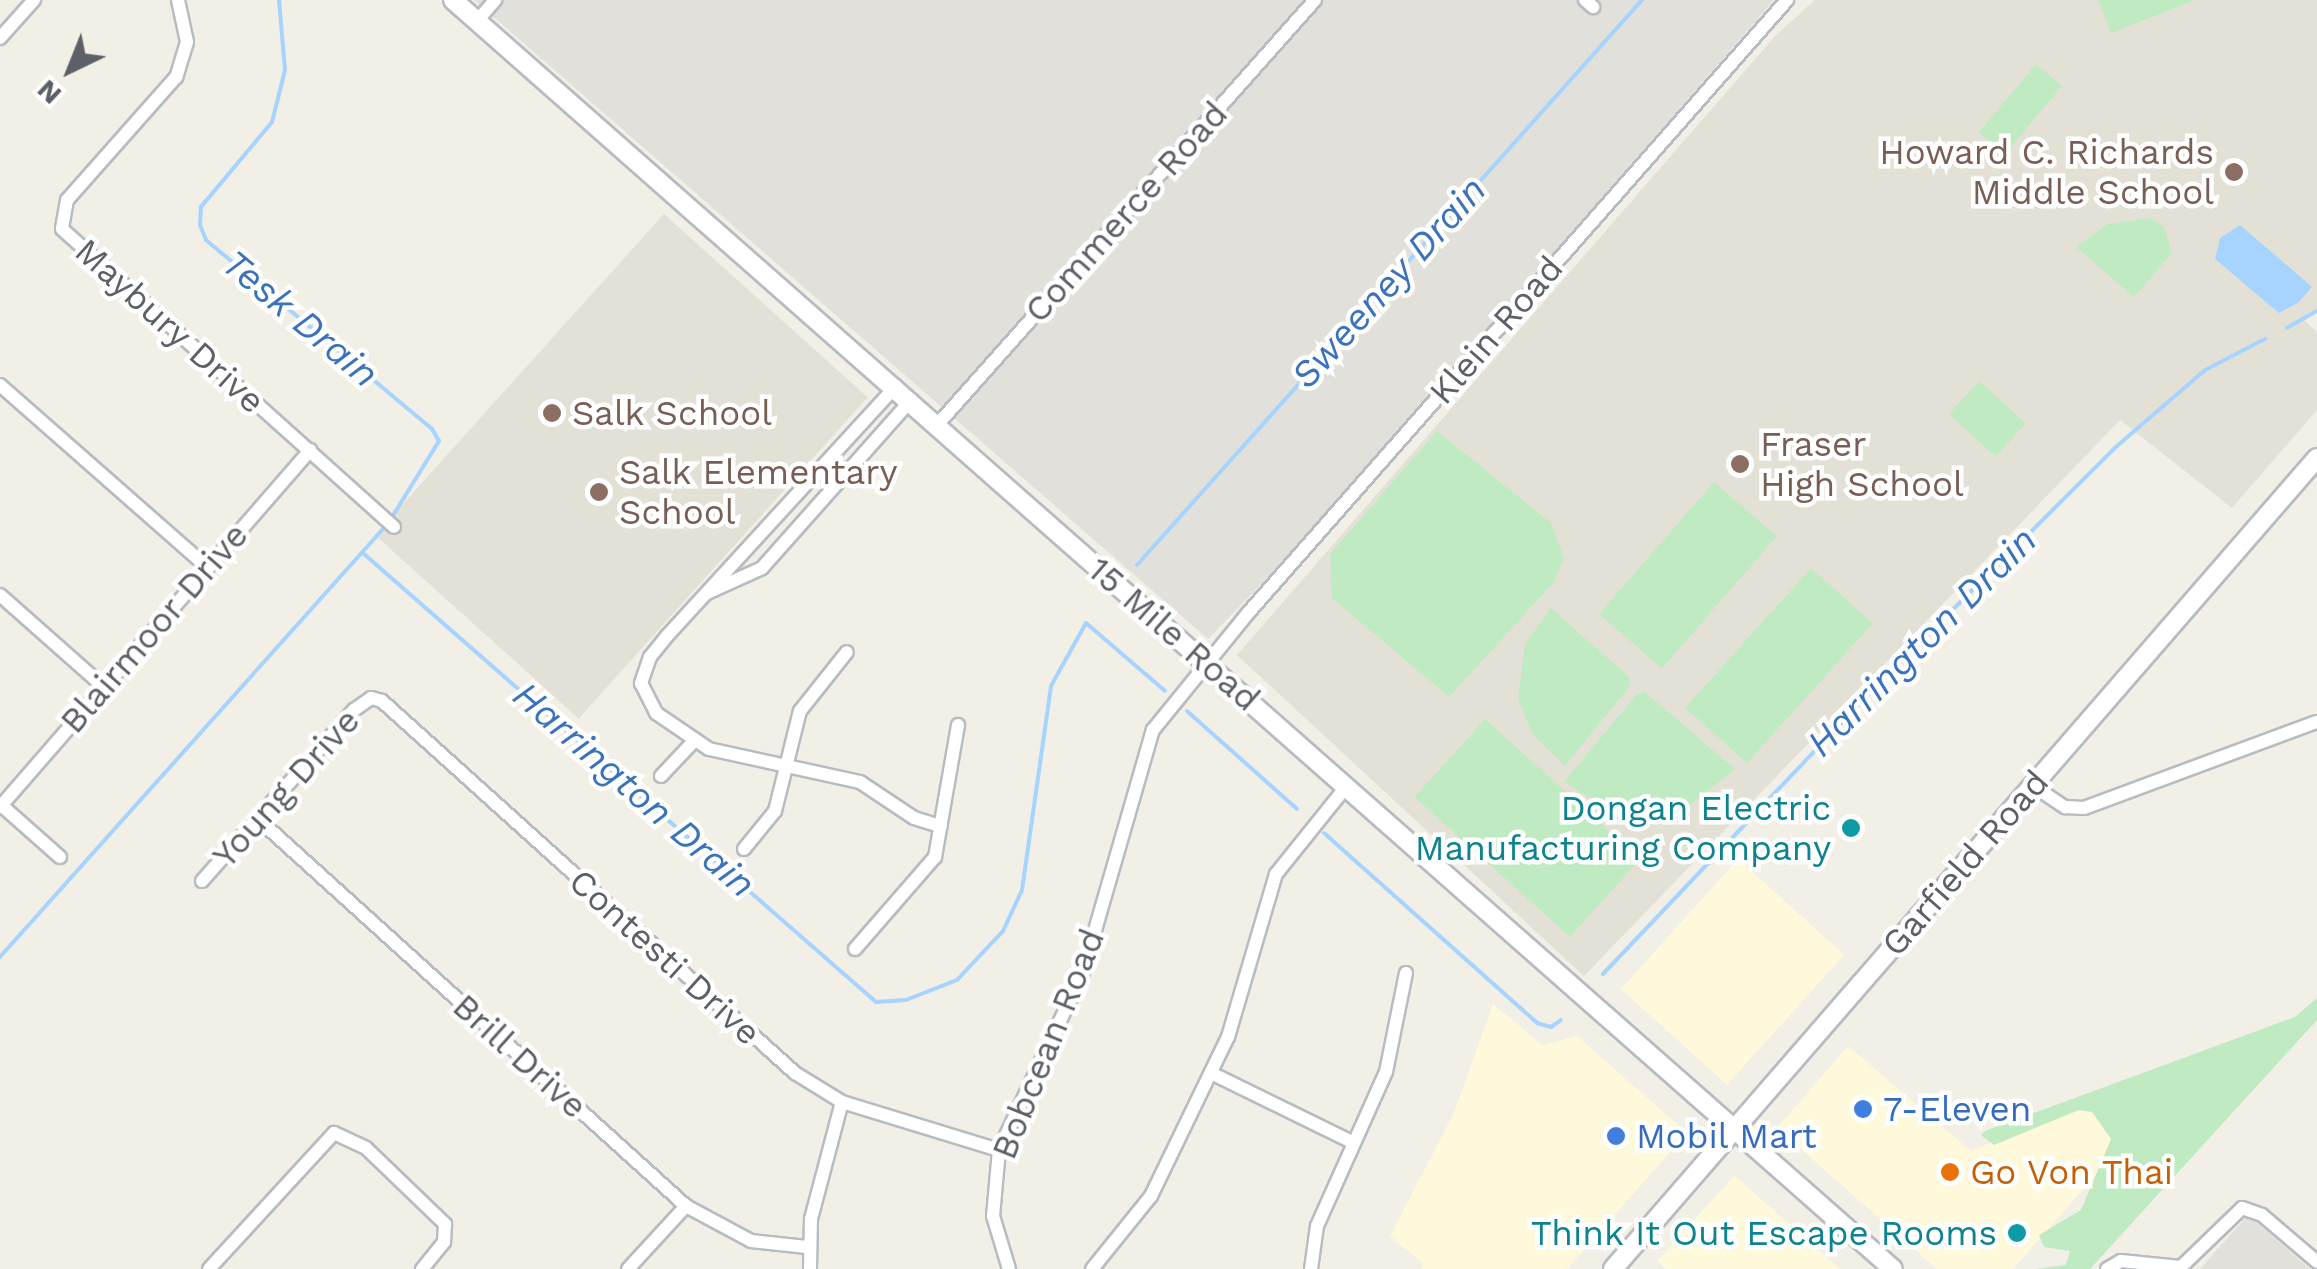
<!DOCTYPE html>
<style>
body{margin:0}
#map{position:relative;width:2317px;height:1269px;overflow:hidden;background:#f1efe6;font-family:"Work Sans",sans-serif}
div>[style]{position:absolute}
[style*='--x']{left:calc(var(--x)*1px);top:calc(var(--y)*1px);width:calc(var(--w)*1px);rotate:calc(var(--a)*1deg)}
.commercial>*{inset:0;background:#fff9dc;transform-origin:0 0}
.industrial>*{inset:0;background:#e1e0da}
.education>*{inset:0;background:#e3e1d6;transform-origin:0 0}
.green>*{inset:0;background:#c0eac2;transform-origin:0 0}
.water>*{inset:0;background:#a7d4ff}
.stream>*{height:4px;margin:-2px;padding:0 2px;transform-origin:2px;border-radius:2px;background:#a7d4ff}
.roads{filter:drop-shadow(2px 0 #b8bbc0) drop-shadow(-2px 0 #b8bbc0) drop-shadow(0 2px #b8bbc0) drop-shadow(0 -2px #b8bbc0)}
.minor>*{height:12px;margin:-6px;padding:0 6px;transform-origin:6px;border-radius:6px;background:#fff}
.secondary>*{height:18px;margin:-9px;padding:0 9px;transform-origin:9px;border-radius:9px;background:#fff}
.dots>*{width:28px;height:28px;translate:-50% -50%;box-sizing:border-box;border:5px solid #fff;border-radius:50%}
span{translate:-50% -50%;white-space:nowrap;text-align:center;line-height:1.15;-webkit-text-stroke:9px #fff;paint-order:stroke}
.education-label{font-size:35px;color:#785e54}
.right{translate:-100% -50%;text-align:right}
.left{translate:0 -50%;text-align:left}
.street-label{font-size:35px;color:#5d6167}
.culture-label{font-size:35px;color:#0d838f}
.shop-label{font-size:35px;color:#366cbe}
.food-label{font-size:35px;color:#c56008}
.water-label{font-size:38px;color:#3a72bc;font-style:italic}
.north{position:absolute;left:20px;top:20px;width:100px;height:100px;-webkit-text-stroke:8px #fff;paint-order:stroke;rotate:223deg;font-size:28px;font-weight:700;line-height:40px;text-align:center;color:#5d6167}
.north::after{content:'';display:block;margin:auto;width:35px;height:45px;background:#5d6167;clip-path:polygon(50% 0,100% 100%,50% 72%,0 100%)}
</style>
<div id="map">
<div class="commercial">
<div style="left:1738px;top:859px;width:143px;height:175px;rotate:42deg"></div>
<div style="clip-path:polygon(1493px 1004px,1542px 1045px,1577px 1036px,1687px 1133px,1567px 1269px,1421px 1269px,1423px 1263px,1390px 1236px,1454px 1113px)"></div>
<div style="clip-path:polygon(1848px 1046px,1971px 1151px,2205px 1052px,2013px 1269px,1937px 1269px,1777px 1128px)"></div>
<div style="clip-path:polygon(1735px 1175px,1735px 1176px,1840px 1269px,1666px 1269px,1657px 1261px)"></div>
</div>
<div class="industrial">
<div style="clip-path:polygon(474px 0,1774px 0,1295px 549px,1208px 639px)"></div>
<div style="clip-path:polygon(2248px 1215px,2310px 1269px,2200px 1269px)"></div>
</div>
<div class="education">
<div style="clip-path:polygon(1815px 0,2317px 0,2317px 310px,2302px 318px,2317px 332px,2317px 410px,2232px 508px,2120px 420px,1584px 976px,1237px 655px,1776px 35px)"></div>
<div style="left:664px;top:214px;width:274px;height:432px;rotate:42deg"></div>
</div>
<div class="green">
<div style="clip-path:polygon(2098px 0,2195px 0,2111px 33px)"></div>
<div style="left:2036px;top:64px;width:34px;height:89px;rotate:40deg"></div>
<div style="clip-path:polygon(2150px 218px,2164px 227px,2172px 253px,2134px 297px,2076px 247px,2108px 224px)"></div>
<div style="left:1979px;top:381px;width:63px;height:45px;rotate:42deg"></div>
<div style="clip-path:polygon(1437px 431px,1551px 523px,1564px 558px,1554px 582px,1449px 697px,1332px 598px,1330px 554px)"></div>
<div style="left:1714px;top:482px;width:83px;height:175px;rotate:41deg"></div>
<div style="left:1811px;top:568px;width:83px;height:188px;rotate:42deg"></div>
<div style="clip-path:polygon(1551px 608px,1629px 677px,1629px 687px,1565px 766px,1533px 735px,1518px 699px,1525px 644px)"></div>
<div style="clip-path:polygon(1645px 692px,1735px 769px,1689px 806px,1653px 815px,1613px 812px,1564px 782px,1637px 694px)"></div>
<div style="left:1485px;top:719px;width:209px;height:105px;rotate:42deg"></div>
<div style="clip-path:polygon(2317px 998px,2317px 1020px,2090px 1269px,2035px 1269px,2066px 1265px,2070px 1251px,2044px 1247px,2039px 1235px,2081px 1210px,2111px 1139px,2092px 1112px,2079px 1110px,1994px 1145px,1981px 1135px,1985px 1131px,2295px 1017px)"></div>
</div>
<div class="water">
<div style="clip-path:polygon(2240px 225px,2312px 287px,2298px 303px,2279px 313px,2215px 259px,2220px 238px)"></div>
</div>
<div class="stream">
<div style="--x:279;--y:0;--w:70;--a:85.1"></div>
<div style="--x:285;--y:70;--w:54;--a:104"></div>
<div style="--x:272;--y:122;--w:111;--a:129.9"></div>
<div style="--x:201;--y:207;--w:18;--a:93"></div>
<div style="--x:200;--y:225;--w:16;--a:68"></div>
<div style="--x:206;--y:240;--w:295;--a:39.9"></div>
<div style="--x:432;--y:429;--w:14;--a:60"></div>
<div style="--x:439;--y:441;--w:86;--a:121.7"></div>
<div style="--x:2287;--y:328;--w:34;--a:-30"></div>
<div style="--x:364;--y:554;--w:680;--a:41.19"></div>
<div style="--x:876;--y:1002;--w:30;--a:-4"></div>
<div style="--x:906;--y:1000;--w:55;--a:-21.4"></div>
<div style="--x:957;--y:980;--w:67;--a:-46.8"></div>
<div style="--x:1003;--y:931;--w:45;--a:-65.1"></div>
<div style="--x:1022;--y:890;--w:206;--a:-81.9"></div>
<div style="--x:1051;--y:686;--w:72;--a:-60.9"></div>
<div style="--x:1086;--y:623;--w:104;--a:40.7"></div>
<div style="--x:1137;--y:565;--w:758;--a:-48.21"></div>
<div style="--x:1187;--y:711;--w:147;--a:41.7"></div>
<div style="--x:1324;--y:833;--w:285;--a:41.7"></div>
<div style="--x:1537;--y:1023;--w:15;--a:16"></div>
<div style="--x:1551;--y:1027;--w:12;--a:-35"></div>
<div style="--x:0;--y:957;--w:574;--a:-48.18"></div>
<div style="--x:1603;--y:974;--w:393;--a:-46.5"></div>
<div style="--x:1873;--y:689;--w:344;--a:-44.9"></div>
<div style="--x:2117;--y:446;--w:116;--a:-40.8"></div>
<div style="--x:2205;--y:370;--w:68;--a:-27.3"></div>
</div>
<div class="roads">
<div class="minor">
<div style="--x:178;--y:0;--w:43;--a:77.9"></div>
<div style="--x:187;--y:42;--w:37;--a:107"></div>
<div style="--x:176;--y:77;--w:164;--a:131.5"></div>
<div style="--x:67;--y:200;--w:29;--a:100"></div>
<div style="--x:62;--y:229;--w:446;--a:41.9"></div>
<div style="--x:1585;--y:0;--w:11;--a:41"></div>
<div style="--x:477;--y:21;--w:28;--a:-49"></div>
<div style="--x:0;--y:38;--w:51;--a:-48.2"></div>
<div style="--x:0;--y:385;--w:276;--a:41.3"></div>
<div style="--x:896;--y:386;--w:339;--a:132.5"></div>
<div style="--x:667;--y:636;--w:27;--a:129"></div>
<div style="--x:650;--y:657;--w:28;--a:109"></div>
<div style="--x:641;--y:683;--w:34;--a:63"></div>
<div style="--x:656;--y:713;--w:64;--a:34.2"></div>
<div style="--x:709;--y:749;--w:155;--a:12.3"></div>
<div style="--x:860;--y:782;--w:65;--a:33.7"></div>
<div style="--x:914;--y:818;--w:28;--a:17"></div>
<div style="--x:938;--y:424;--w:567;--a:-48.36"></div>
<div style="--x:707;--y:593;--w:60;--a:-24.4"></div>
<div style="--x:762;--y:568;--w:225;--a:-48.4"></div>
<div style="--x:0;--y:595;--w:137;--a:41.5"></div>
<div style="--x:661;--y:776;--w:48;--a:-46.7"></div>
<div style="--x:2032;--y:785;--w:40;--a:34"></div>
<div style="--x:2065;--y:807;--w:19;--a:3"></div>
<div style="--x:2084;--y:808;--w:248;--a:-20.3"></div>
<div style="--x:0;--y:804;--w:80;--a:41.5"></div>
<div style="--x:0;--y:807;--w:473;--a:-49"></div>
<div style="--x:257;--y:818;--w:578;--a:42.13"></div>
<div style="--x:686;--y:1206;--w:74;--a:28.3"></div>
<div style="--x:751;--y:1241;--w:56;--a:6.1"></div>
<div style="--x:744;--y:849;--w:49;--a:-50.8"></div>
<div style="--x:775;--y:811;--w:103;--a:-76"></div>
<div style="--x:800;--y:711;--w:75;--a:-51.5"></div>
<div style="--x:202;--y:881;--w:229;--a:-48.4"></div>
<div style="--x:354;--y:710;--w:21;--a:-35"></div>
<div style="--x:371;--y:698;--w:11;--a:15"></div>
<div style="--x:382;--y:701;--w:556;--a:42.01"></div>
<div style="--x:795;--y:1073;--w:55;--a:31.7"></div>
<div style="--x:842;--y:1102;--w:164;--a:17"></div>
<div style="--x:855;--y:949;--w:122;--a:-49"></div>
<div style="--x:935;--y:857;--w:134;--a:-80.1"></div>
<div style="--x:1211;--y:1073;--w:157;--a:26.1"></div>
<div style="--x:209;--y:1269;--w:185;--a:-47.4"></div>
<div style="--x:334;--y:1133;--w:35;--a:25"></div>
<div style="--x:366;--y:1148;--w:110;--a:43.9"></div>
<div style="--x:445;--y:1224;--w:18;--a:93"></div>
<div style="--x:444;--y:1242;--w:35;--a:129"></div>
<div style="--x:628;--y:1269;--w:86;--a:-47.4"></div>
<div style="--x:810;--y:1269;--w:50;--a:-88.9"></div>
<div style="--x:811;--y:1219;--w:121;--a:-75.2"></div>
<div style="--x:1009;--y:1269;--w:55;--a:-106.8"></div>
<div style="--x:993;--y:1216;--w:66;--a:-84.8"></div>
<div style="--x:999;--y:1150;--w:197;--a:-64.7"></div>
<div style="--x:1083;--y:972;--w:252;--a:-73.9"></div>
<div style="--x:1153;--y:730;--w:152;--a:-50.9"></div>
<div style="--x:1249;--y:612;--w:815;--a:-48.68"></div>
<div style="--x:1092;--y:1269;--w:94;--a:-51.1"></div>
<div style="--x:1151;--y:1196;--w:177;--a:-64.2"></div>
<div style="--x:1228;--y:1037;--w:170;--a:-73.6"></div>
<div style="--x:1276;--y:874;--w:112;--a:-51.2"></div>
<div style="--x:1311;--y:1269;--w:43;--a:-82.1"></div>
<div style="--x:1317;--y:1226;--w:169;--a:-65.9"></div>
<div style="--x:1386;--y:1072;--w:101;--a:-78.6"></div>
<div style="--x:2107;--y:1269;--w:16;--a:-30"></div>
<div style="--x:2121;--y:1261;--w:60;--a:5.7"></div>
<div style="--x:2181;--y:1267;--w:85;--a:-44"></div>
<div style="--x:2242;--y:1208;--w:21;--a:19"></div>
<div style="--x:2262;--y:1215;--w:72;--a:40.5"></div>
</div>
<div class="secondary">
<div style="--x:453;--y:0;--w:1919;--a:41.39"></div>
<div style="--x:1613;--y:1269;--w:1074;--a:-49.04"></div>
</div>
</div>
<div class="dots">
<div style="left:2234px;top:172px;background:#8d6e63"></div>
<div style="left:552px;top:413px;background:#8d6e63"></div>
<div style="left:1740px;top:464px;background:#8d6e63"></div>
<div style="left:599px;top:492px;background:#8d6e63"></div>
<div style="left:1851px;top:828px;background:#0f9aa8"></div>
<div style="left:1863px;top:1109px;background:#3f7fe0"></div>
<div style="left:1616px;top:1136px;background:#3f7fe0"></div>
<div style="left:1950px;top:1172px;background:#e8710a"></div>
<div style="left:2017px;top:1233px;background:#0f9aa8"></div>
</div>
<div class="education-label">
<span class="right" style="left:2214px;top:172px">Howard C. Richards<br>Middle School</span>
<span class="left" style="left:572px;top:413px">Salk School</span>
<span class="left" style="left:1760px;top:464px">Fraser<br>High School</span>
<span class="left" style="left:619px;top:492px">Salk Elementary<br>School</span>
</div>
<div class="street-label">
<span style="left:1126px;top:212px;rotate:-48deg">Commerce Road</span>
<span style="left:170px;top:326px;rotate:42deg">Maybury Drive</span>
<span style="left:1496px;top:330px;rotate:-49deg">Klein Road</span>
<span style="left:154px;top:628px;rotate:-49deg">Blairmoor Drive</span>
<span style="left:1174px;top:634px;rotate:41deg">15 Mile Road</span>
<span style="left:286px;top:788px;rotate:-48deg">Young Drive</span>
<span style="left:1965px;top:863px;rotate:-49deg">Garfield Road</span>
<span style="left:665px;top:957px;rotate:42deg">Contesti Drive</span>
<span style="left:1048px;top:1044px;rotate:-68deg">Bobcean Road</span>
<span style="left:520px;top:1056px;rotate:42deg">Brill Drive</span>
</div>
<div class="culture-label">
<span class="right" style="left:1831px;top:828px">Dongan Electric<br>Manufacturing Company</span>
<span class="right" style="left:1997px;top:1233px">Think It Out Escape Rooms</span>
</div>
<div class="shop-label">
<span class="left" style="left:1883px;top:1109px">7-Eleven</span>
<span class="left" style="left:1636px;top:1136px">Mobil Mart</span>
</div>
<div class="food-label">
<span class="left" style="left:1970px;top:1172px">Go Von Thai</span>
</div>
<div class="water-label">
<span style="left:1389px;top:283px;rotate:-48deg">Sweeney Drain</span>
<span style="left:300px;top:319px;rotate:40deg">Tesk Drain</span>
<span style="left:1922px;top:642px;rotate:-45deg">Harrington Drain</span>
<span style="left:634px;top:790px;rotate:41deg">Harrington Drain</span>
</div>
<div class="north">N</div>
</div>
